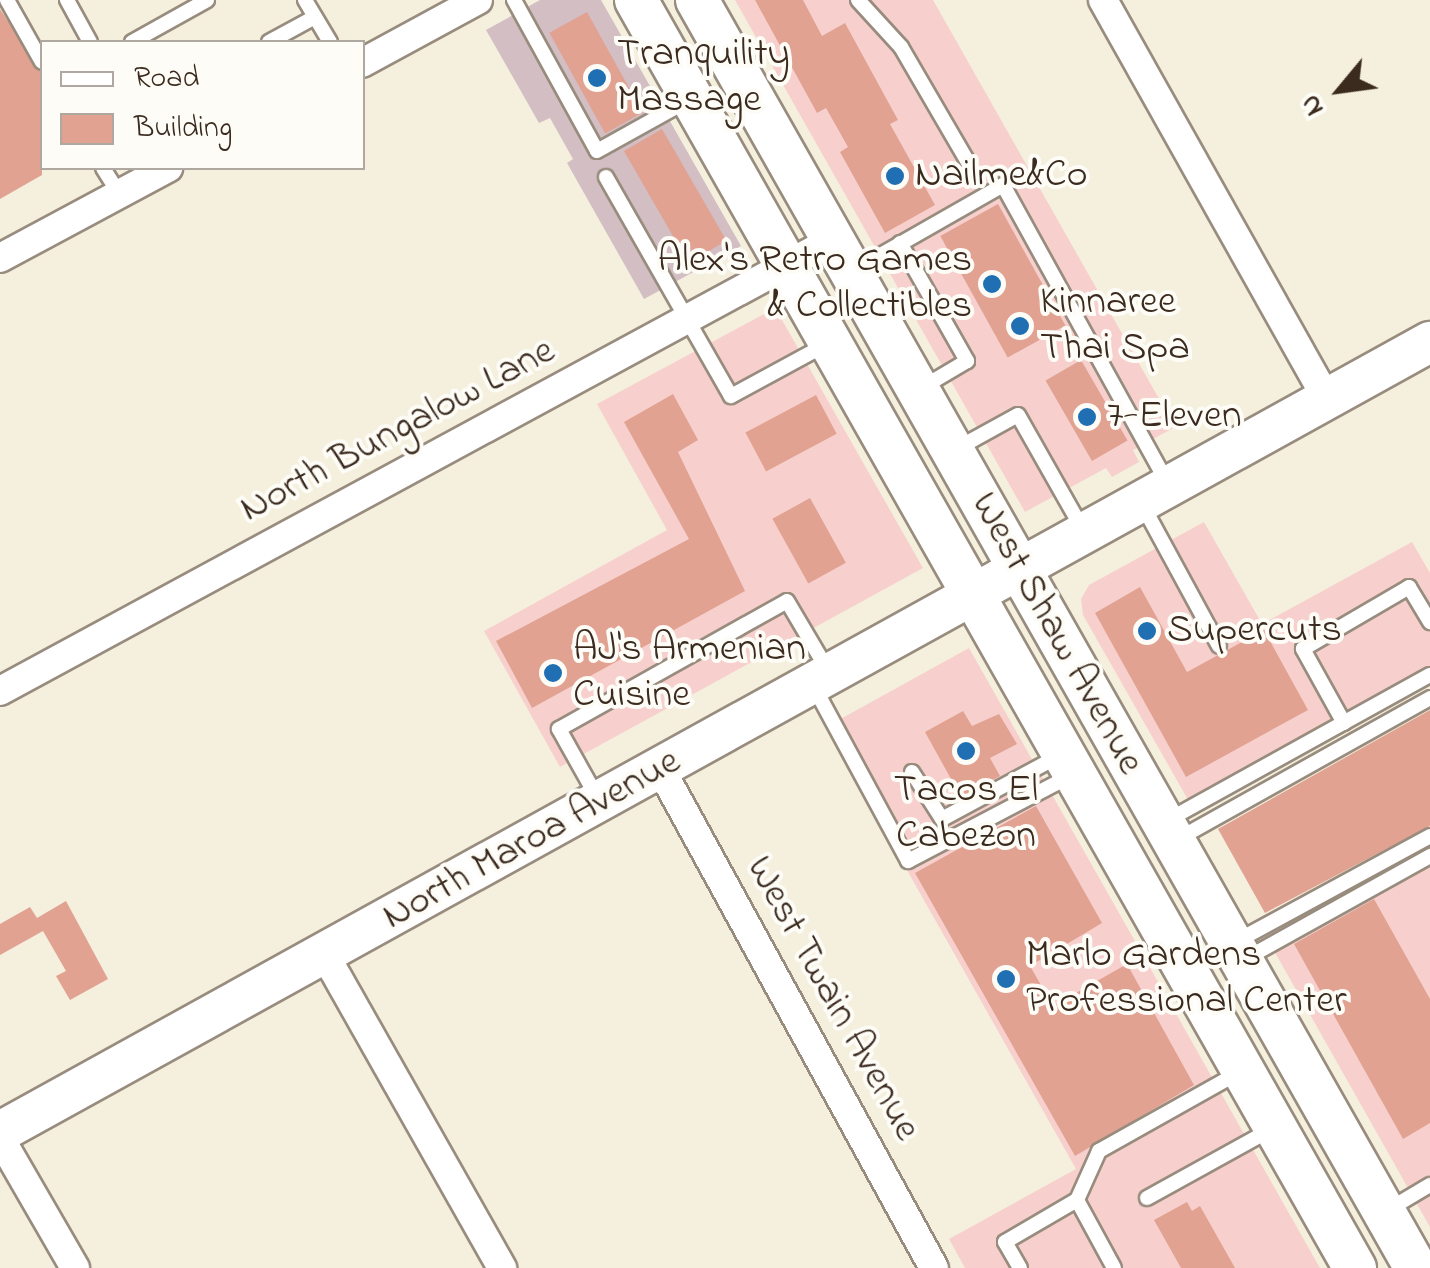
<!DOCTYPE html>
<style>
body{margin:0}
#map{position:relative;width:1430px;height:1268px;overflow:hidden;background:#f5efdd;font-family:"Indie Flower",sans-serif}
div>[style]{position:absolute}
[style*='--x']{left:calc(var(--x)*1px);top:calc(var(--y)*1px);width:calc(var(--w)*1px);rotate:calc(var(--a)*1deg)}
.built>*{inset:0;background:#f7d0cd}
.industrial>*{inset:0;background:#d2bec3}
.building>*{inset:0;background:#e1a292;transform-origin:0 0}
.roads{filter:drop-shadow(2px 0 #988c7e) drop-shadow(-2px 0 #988c7e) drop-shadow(0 2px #988c7e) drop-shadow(0 -2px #988c7e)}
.service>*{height:14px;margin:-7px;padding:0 7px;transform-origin:7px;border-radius:7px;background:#fff}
.minor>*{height:28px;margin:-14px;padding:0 14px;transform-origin:14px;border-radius:14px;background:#fff}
.secondary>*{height:40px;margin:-20px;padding:0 20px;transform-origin:20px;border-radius:20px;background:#fff}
.primary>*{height:42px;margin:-21px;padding:0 21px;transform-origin:21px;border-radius:21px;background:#fff}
.dots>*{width:28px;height:28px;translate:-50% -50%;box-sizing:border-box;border:5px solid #fdfcf7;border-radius:50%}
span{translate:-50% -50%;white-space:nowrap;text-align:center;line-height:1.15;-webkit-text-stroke:8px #fdfcf7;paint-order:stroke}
.poi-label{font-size:40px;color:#3b2a1e}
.left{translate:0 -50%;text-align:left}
.right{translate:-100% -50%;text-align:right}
.street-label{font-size:40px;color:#3b2a1e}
.legend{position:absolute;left:40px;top:40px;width:325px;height:130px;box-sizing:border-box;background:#fdfcf7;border:2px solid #afa8a0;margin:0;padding:12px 18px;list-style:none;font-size:30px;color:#3b2a1e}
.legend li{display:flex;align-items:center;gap:20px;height:50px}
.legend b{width:50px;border:2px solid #afa8a0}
.north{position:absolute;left:1290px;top:40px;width:100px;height:100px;-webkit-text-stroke:8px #fdfcf7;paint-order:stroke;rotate:241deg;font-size:28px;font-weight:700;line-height:40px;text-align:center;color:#3b2a1e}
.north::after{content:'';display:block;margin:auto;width:35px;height:45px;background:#3b2a1e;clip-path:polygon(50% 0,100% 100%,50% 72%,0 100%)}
</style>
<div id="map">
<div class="built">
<div style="clip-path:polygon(735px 0,933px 0,1175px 427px,1133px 450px,1139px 462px,1112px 477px,1106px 468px,1025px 512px)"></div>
<div style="clip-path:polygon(766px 313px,782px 320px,923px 568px,560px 767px,484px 631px,667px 530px,597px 404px)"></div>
<div style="clip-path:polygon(1204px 522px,1262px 624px,1412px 542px,1430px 573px,1430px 683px,1195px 812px,1083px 615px,1081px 599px,1089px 585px)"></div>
<div style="clip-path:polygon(969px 648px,1320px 1268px,965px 1268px,949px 1239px,1076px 1169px,826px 727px)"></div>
<div style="clip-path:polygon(1430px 833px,1430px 1227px,1260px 926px)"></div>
</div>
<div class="industrial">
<div style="clip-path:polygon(540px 0,601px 0,741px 246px,644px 299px,567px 163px,573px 159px,550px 118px,539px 123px,486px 30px)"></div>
</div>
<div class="building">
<div style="clip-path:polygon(755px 0,803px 0,822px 36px,845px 23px,898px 120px,890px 124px,935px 205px,885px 233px,840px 152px,848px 147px,826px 108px,817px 113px)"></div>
<div style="clip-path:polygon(0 9px,42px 73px,42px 175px,0 199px)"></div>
<div style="left:587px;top:12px;width:115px;height:43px;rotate:61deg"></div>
<div style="left:662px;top:129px;width:129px;height:44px;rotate:60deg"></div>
<div style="left:998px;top:204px;width:139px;height:66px;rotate:61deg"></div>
<div style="left:1081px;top:360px;width:93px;height:41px;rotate:60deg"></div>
<div style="clip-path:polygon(673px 394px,698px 440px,678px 452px,745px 591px,532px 708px,496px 641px,689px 539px,624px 422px)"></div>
<div style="left:816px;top:395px;width:44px;height:80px;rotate:62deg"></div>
<div style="left:810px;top:498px;width:74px;height:43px;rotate:61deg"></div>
<div style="clip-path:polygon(1140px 587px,1187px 672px,1264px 630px,1308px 710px,1186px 777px,1095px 613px)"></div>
<div style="clip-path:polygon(1430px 710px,1430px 826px,1265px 913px,1218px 829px)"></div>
<div style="clip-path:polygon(963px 711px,972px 726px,999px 714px,1017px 744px,990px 758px,1000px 776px,961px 797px,925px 732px)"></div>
<div style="clip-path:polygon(1036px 806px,1102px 923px,1030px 966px,1053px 1006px,1127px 964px,1194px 1085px,1075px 1156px,915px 873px)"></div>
<div style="clip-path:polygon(1374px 899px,1430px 999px,1430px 1123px,1403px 1139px,1294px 944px)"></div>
<div style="clip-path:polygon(66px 901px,108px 979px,70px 1000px,56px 976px,66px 971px,43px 931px,0 955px,0 924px,30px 907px,37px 918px)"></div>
<div style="clip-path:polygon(1187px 1202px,1192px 1211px,1200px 1206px,1235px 1268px,1181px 1268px,1154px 1220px)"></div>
</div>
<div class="roads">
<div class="service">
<div style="--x:7;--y:0;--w:71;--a:60.6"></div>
<div style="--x:67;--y:0;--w:48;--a:61.3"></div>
<div style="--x:305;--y:0;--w:49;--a:59.2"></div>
<div style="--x:514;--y:0;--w:172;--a:61.2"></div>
<div style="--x:597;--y:151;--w:103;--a:-29.1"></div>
<div style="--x:858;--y:0;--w:64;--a:47.5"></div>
<div style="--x:901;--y:47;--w:133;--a:59.8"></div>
<div style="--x:132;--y:42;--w:86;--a:-29.2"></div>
<div style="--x:269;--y:42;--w:52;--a:-28.5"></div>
<div style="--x:103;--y:168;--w:31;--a:58"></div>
<div style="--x:606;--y:177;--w:252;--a:60.3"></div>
<div style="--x:731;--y:396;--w:107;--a:-28.5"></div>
<div style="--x:900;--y:243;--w:136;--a:60.4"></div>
<div style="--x:967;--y:361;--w:51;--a:149.4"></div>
<div style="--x:856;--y:269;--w:169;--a:-29.7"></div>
<div style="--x:1003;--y:185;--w:339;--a:61.1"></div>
<div style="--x:958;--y:448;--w:68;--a:-28.8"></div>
<div style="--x:1018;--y:415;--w:130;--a:60.5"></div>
<div style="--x:1143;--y:506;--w:159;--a:61.5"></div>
<div style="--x:813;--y:685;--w:200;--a:61.6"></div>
<div style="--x:908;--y:861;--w:183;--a:-27.7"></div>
<div style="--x:1344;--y:723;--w:85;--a:-119"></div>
<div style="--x:1303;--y:649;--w:123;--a:-30.3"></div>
<div style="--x:1409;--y:587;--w:41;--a:59"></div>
<div style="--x:912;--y:772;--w:56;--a:57.4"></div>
<div style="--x:942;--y:819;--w:133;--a:-28.3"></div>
<div style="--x:597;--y:797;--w:78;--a:-119.2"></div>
<div style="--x:559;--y:729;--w:261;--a:-29.3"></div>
<div style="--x:787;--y:601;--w:79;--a:59.5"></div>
<div style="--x:1168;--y:820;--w:299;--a:-29"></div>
<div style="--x:1178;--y:839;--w:289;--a:-29.2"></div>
<div style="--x:1237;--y:941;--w:220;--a:-28.5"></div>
<div style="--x:1247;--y:958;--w:210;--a:-29.1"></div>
<div style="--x:1147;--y:1198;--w:141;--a:-28.9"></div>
<div style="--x:1077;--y:1200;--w:77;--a:61.4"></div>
<div style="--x:1388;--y:1210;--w:49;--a:-30.8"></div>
<div style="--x:1020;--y:1268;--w:30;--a:-120"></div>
<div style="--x:1005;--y:1242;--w:83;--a:-30.3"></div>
<div style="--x:1077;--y:1200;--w:54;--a:-65.8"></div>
<div style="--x:1099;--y:1151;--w:159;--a:-29.3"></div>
</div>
<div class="minor">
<div style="--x:1103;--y:0;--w:454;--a:60.7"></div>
<div style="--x:362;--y:63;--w:132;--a:-28.5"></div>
<div style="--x:0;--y:258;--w:191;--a:-28.2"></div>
<div style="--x:0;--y:691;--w:947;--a:-28.43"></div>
<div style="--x:660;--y:768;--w:570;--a:61.28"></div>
<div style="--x:325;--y:955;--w:360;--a:60.5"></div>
<div style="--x:0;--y:1138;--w:150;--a:60"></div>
</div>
<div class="secondary">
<div style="--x:0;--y:1132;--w:1634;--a:-28.92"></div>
</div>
<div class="primary">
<div style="--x:636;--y:0;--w:1458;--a:60.45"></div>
<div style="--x:697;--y:0;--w:1458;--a:60.45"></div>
</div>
</div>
<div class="dots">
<div style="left:597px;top:78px;background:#1f6fb2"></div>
<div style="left:895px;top:176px;background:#1f6fb2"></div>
<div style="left:992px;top:284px;background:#1f6fb2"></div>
<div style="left:1020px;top:326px;background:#1f6fb2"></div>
<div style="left:1087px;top:417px;background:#1f6fb2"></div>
<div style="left:1147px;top:631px;background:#1f6fb2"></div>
<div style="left:553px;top:673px;background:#1f6fb2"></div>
<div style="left:966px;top:751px;background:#1f6fb2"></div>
<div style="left:1006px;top:979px;background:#1f6fb2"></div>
</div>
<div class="poi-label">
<span class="left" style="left:617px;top:78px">Tranquility<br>Massage</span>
<span class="left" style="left:915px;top:176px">Nailme&amp;Co</span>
<span class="right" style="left:972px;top:284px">Alex's Retro Games<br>&amp; Collectibles</span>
<span class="left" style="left:1040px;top:326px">Kinnaree<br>Thai Spa</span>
<span class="left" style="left:1107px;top:417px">7-Eleven</span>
<span class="left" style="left:1167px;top:631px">Supercuts</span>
<span class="left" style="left:573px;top:673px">AJ's Armenian<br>Cuisine</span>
<span style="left:966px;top:814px">Tacos El<br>Cabezon</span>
<span class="left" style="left:1026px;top:979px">Marlo Gardens<br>Professional Center</span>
</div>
<div class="street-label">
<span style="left:398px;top:431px;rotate:-28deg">North Bungalow Lane</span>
<span style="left:1056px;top:634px;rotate:61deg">West Shaw Avenue</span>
<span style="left:532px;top:840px;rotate:-29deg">North Maroa Avenue</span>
<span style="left:832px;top:999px;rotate:61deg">West Twain Avenue</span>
</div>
<ul class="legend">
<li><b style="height:12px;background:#fff"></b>Road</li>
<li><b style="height:28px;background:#e1a292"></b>Building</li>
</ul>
<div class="north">N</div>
</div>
